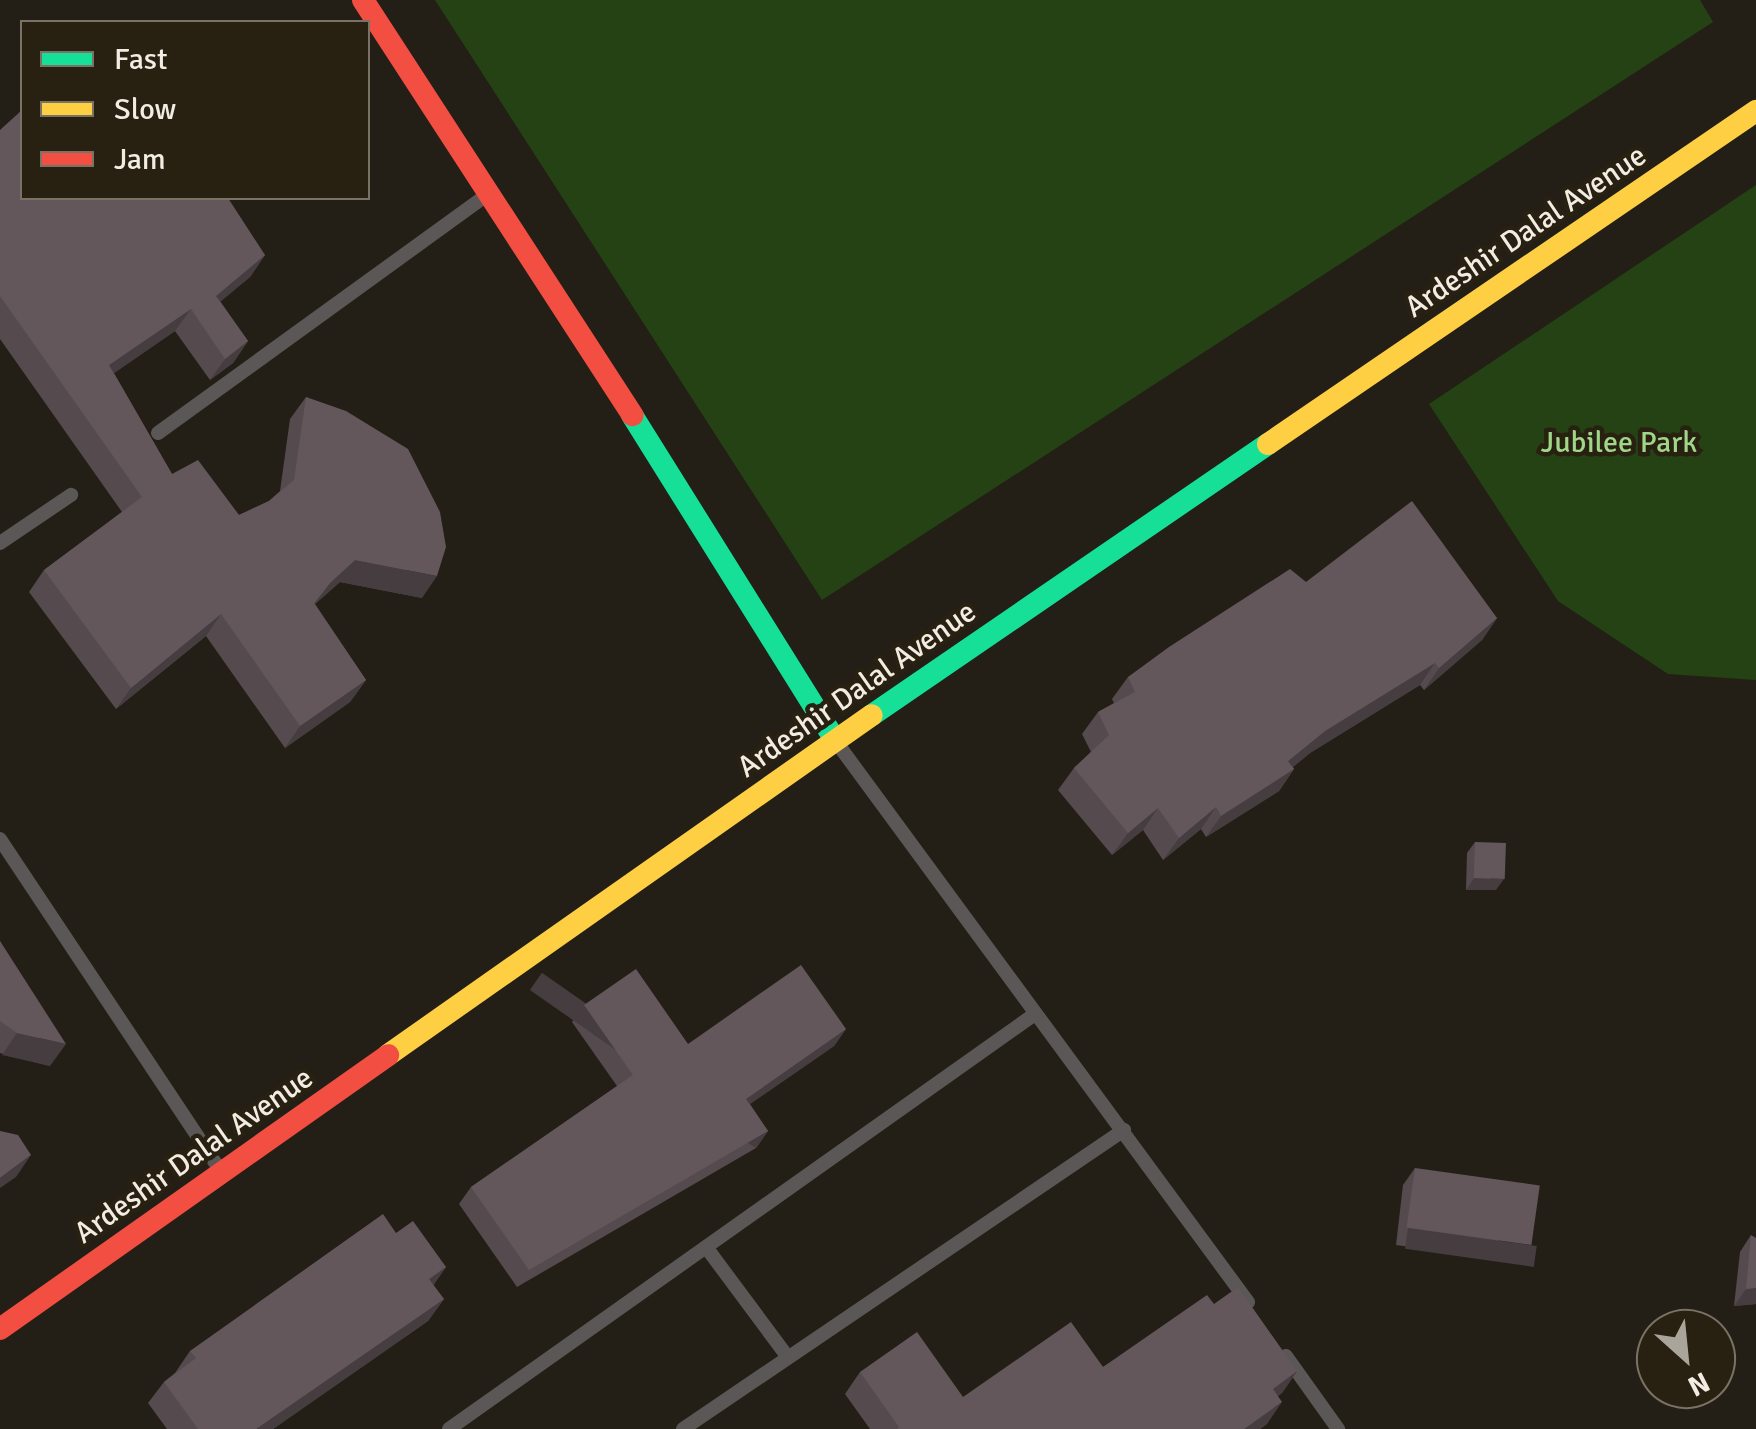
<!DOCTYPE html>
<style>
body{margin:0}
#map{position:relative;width:1756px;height:1429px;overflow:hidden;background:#231f16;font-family:Signika,sans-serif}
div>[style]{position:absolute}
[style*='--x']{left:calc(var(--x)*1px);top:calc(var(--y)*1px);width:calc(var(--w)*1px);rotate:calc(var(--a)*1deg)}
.green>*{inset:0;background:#244213}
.lane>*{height:14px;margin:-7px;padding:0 7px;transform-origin:7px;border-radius:7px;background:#5a5756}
.fast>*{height:22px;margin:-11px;padding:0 11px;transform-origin:11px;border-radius:11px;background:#16e098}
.slow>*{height:22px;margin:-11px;padding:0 11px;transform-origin:11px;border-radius:11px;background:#ffcf43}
.jam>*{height:22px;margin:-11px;padding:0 11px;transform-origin:11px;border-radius:11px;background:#f24e42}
.wall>*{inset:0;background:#554b4e}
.shaded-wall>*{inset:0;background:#453d40;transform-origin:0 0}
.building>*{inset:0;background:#63575b;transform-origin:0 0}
span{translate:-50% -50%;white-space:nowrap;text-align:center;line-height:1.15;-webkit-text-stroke:9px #282011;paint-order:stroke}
.street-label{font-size:30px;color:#f2ede3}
.park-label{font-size:30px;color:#9fd688}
.legend{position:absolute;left:20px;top:20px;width:350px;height:180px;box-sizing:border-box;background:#282011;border:2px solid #797265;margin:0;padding:12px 18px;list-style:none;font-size:30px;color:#f2ede3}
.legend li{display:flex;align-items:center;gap:20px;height:50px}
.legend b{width:50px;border:2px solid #797265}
.north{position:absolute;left:1636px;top:1309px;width:100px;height:100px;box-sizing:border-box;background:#282011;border:2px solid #797265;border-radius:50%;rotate:153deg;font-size:28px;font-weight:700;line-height:40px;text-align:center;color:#f2ede3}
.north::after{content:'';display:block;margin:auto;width:35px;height:45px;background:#aaa59b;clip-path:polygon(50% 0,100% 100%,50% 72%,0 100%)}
</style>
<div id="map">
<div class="green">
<div style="clip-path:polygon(435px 0,1700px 0,1713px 22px,822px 600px)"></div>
<div style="clip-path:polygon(1756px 185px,1756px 680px,1668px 674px,1558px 601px,1429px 404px)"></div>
</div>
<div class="lane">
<div style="--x:158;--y:433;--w:409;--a:-35.9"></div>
<div style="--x:0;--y:543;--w:86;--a:-34.1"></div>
<div style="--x:837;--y:743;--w:694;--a:53.68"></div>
<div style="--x:0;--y:839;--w:400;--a:56.4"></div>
<div style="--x:706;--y:1247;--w:136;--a:53.4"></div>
<div style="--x:1286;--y:1356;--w:90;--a:54.5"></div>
<div style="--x:449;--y:1429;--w:718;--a:-35.31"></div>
<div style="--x:683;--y:1429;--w:533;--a:-34.14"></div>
</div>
<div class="fast">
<div style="--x:632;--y:415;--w:383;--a:58"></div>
<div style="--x:872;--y:715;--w:480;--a:-34.4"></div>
</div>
<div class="slow">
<div style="--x:1268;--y:444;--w:591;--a:-34.31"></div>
<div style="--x:388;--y:1055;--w:591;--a:-35.09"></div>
</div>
<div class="jam">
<div style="--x:363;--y:0;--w:495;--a:57"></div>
<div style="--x:0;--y:1329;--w:475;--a:-35.2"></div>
</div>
<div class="wall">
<div style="clip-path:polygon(0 130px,265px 255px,250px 277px,220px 301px,248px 341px,233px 363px,210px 380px,175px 331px,114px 373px,172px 474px,239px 515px,269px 501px,280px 491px,290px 419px,306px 397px,422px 598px,340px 582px,315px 604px,366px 680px,350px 702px,285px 748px,206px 636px,116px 709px,29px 592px,44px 570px,122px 512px,0 339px)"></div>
<div style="clip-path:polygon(1306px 582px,1497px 618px,1482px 640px,1424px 690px,1420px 685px,1310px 753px,1293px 767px,1294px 769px,1279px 791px,1206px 837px,1201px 829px,1163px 860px,1143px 830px,1112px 855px,1058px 790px,1074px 768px,1091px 752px,1082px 734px,1098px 712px,1114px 703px,1112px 699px,1128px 677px)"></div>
<div style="clip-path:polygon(1475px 842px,1496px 890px,1466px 890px,1467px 853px)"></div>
<div style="clip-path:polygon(0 941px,50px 1066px,0 1053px)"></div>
<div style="clip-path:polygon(584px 1005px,688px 1044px,846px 1029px,834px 1046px,750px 1104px,768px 1131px,756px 1148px,517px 1287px,459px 1204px,471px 1187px,617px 1086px,572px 1022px)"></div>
<div style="clip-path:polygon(1415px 1168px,1525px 1263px,1396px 1245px,1403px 1185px)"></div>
<div style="clip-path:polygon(396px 1233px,446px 1267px,433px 1285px,444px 1299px,428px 1321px,273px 1429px,167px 1429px,148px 1403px,164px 1382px,175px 1373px,190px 1351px)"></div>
<div style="clip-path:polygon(1751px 1235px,1756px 1304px,1734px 1306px,1740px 1252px)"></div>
<div style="clip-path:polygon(1214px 1304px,1297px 1371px,1282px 1393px,1278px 1396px,1267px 1424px,1260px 1429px,870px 1429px,845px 1394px,860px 1372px,963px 1397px,1103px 1367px)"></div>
</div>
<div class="shaded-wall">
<div style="clip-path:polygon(265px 255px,250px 277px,201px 318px,216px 296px)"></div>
<div style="clip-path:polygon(191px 309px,175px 331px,94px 387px,109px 365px)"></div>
<div style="clip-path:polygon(248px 341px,233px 363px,210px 380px,225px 359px)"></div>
<div style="clip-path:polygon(355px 560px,437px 576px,422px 598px,340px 582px,314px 605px,299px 625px,330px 583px)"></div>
<div style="clip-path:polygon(221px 614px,206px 636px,116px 709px,131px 688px)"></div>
<div style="clip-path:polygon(1497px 618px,1482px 640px,1424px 690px,1439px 668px)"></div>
<div style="clip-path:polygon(1435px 663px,1420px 685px,1310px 753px,1275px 781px,1294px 769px,1279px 791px,1206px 837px,1221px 816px,1325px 731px)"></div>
<div style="clip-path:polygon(366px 680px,350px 702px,285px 748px,300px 726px)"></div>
<div style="clip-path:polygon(1216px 807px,1201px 829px,1163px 860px,1179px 838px)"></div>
<div style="clip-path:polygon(1158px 808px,1143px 830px,1112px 855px,1128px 833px)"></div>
<div style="clip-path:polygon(1474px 878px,1504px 879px,1496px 890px,1466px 890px)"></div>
<div style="clip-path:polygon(846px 1029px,834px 1046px,734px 1115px,746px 1099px)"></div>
<div style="clip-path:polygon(17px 1033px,66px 1044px,50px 1066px,2px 1055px)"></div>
<div style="left:768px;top:1131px;width:21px;height:276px;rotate:125deg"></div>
<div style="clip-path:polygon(31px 1155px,16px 1177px,0 1188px,0 1178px)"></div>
<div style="left:1408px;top:1228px;width:130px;height:21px;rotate:8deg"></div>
<div style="clip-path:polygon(446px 1267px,431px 1289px,429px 1279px)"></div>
<div style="clip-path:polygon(1756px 1288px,1756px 1304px,1734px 1306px,1746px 1289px)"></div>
<div style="clip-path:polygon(444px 1299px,428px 1321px,273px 1429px,256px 1429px)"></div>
<div style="clip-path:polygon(1297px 1371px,1282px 1393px,1257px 1410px,1273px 1389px)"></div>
<div style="clip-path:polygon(1282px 1402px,1267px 1424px,1260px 1429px,1244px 1429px)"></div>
</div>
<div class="building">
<div style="clip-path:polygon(22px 110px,22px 198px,228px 198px,265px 255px,216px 296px,248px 341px,225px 359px,191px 309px,109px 365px,172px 474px,198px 460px,239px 515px,269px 501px,294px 480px,306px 397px,346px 411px,408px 449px,440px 512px,446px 547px,437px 576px,355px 560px,330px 583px,314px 603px,366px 680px,300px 726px,221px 614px,131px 688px,44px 570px,142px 497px,0 296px,0 130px)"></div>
<div style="clip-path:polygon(1412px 501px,1497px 618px,1439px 668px,1435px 663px,1325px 731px,1288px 761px,1294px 769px,1221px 816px,1216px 807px,1179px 838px,1158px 808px,1128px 833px,1074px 768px,1109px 735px,1098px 712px,1135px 692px,1128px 677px,1169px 647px,1290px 569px,1306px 582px)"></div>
<div style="left:1475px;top:842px;width:31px;height:36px;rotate:2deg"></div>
<div style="clip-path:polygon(0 941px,66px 1044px,17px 1033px,0 1021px)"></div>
<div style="clip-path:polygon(801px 965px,846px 1029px,746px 1099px,768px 1131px,529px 1270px,471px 1187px,633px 1075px,584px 1005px,636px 969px,688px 1044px)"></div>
<div style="clip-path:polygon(0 1131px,18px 1135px,31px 1155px,0 1178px)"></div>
<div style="left:1415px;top:1168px;width:126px;height:60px;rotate:8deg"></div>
<div style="clip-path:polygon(383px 1214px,396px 1233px,413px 1221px,446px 1267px,429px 1279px,444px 1299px,256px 1429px,198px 1429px,164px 1382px,196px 1358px,190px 1351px)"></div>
<div style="clip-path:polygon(1751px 1235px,1756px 1238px,1756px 1288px,1746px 1289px)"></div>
<div style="clip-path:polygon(1238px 1287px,1297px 1371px,1273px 1389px,1282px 1402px,1244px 1429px,897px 1429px,899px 1427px,860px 1372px,917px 1332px,963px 1397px,1071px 1322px,1103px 1367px,1207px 1295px,1214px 1304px)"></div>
</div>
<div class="street-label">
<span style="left:1526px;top:232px;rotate:-34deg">Ardeshir Dalal Avenue</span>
<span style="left:857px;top:690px;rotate:-35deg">Ardeshir Dalal Avenue</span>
<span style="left:194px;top:1156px;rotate:-35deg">Ardeshir Dalal Avenue</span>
</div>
<div class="park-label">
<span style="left:1619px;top:443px">Jubilee Park</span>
</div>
<ul class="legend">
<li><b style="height:12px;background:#16e098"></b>Fast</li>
<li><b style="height:12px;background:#ffcf43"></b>Slow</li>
<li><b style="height:12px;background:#f24e42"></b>Jam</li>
</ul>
<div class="north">N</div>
</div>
